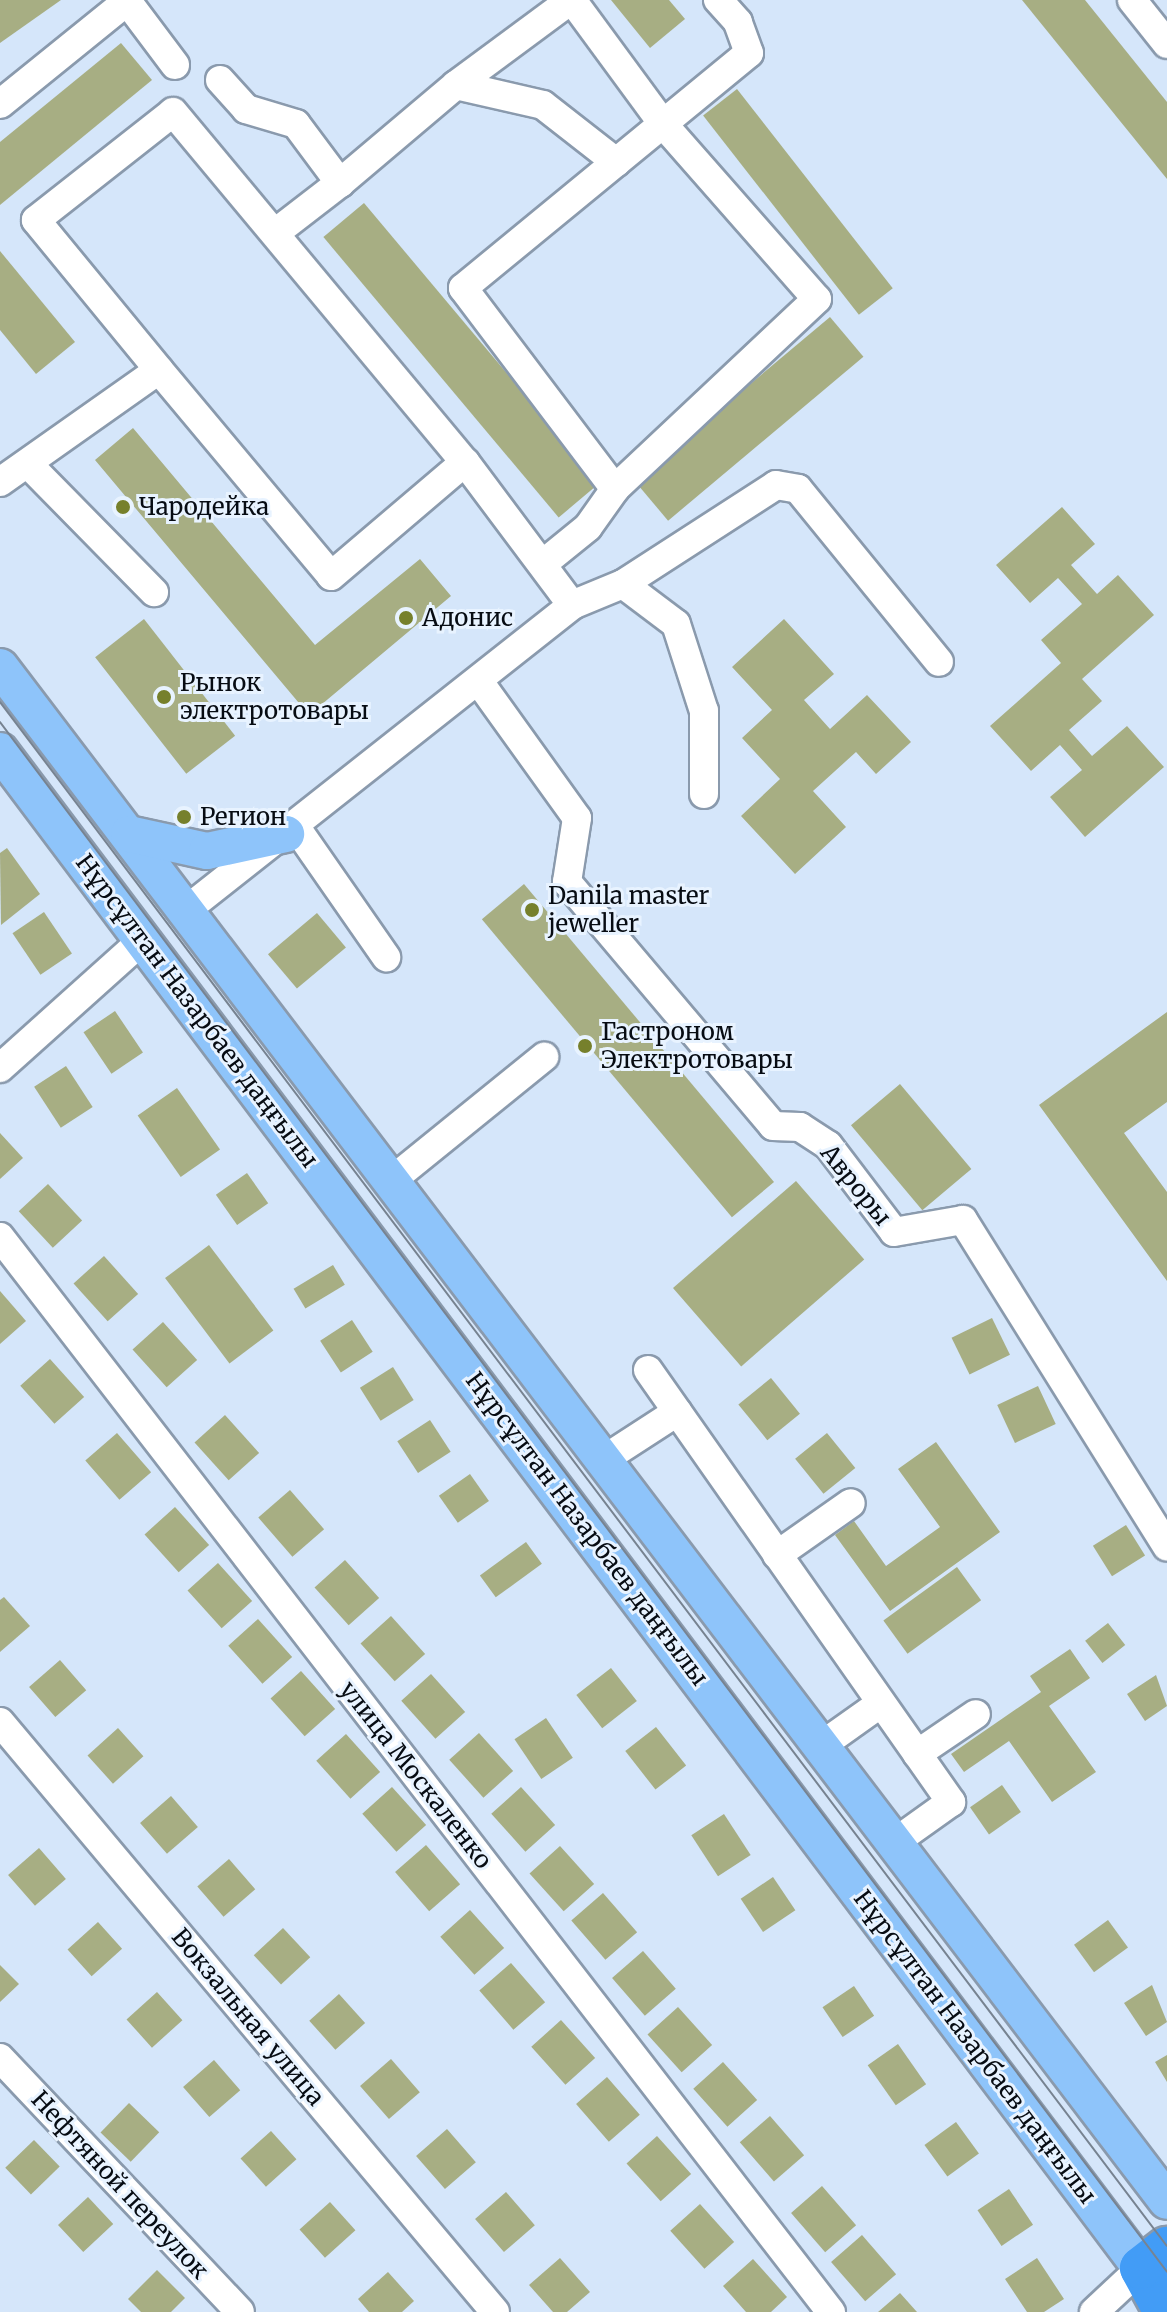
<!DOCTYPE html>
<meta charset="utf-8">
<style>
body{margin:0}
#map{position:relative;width:1167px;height:2312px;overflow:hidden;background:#d5e6fa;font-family:Merriweather,serif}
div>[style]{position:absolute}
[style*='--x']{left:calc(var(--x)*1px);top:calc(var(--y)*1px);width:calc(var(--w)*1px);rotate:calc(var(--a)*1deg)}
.building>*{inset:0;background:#a7ae83;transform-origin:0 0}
.roads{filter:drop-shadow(2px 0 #8a9aad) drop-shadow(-2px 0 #8a9aad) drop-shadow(0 2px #8a9aad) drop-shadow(0 -2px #8a9aad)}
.minor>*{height:28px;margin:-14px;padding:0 14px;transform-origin:14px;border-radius:14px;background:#fff}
.major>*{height:36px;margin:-18px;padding:0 18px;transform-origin:18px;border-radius:18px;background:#8ec4fa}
.highway>*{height:42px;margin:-21px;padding:0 21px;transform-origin:21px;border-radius:21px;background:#429cf6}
.tram>*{height:2px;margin:-1px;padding:0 1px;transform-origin:1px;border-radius:1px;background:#778391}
.dots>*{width:22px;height:22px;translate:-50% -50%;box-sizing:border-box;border:4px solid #e8f3ff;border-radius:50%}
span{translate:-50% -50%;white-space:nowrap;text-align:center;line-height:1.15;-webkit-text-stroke:6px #e8f3ff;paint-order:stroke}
.poi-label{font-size:24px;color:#070c13}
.left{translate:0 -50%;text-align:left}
.street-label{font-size:24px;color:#070c13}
</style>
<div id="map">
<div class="building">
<div style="clip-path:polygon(0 0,61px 0,0 43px)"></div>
<div style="clip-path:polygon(611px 0,669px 0,685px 19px,650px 48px)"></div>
<div style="clip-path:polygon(1022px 0,1085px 0,1167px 102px,1167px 179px)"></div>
<div style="clip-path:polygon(121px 43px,152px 80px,0 205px,0 142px)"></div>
<div style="left:737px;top:89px;width:253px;height:43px;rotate:52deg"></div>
<div style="left:364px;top:203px;width:366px;height:53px;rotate:50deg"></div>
<div style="clip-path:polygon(0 251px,75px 342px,36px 374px,0 330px)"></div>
<div style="left:830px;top:317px;width:52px;height:255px;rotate:50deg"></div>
<div style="clip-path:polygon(133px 428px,315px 645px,420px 559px,451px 596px,309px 715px,95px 460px)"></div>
<div style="clip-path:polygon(1062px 507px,1095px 544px,1071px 565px,1097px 594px,1118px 575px,1154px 615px,1082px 679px,1102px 701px,1069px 730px,1092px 756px,1127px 726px,1164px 767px,1085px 837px,1050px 797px,1082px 770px,1060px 745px,1031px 771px,990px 726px,1061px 663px,1041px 640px,1082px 604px,1058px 578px,1030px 603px,996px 565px)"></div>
<div style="left:144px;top:619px;width:148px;height:62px;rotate:52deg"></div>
<div style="clip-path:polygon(784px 619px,834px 674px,804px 700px,830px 729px,867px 695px,911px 742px,876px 774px,856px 752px,813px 791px,846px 827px,795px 874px,741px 816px,780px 779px,742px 738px,772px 710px,732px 667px)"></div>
<div style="clip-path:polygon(7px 848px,40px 894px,1px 925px,0 853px)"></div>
<div style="left:524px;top:884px;width:389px;height:55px;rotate:50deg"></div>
<div style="left:44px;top:912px;width:50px;height:38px;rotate:56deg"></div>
<div style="left:317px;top:913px;width:45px;height:64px;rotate:50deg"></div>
<div style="left:115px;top:1011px;width:50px;height:38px;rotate:56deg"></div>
<div style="clip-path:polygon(1167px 1012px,1167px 1102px,1124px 1133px,1167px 1192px,1167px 1281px,1039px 1105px)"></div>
<div style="left:66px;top:1066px;width:49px;height:38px;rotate:57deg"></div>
<div style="left:900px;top:1084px;width:111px;height:64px;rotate:50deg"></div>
<div style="left:177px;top:1088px;width:75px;height:48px;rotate:55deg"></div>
<div style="clip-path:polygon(0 1133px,23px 1158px,0 1179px)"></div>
<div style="left:247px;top:1173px;width:37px;height:38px;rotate:55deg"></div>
<div style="left:796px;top:1181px;width:104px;height:163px;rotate:49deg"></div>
<div style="left:48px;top:1184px;width:50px;height:40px;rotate:47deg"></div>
<div style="left:209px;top:1245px;width:107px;height:55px;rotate:53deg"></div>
<div style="left:104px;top:1256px;width:51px;height:41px;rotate:48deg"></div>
<div style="left:333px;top:1265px;width:23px;height:46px;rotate:59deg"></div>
<div style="clip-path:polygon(0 1291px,26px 1321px,0 1344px)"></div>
<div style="left:992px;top:1318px;width:41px;height:45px;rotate:64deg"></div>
<div style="left:352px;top:1320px;width:38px;height:38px;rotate:57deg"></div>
<div style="left:163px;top:1322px;width:51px;height:41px;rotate:48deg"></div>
<div style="left:50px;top:1359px;width:51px;height:40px;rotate:48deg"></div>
<div style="left:393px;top:1367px;width:39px;height:39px;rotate:58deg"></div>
<div style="left:771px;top:1378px;width:46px;height:42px;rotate:51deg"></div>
<div style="left:1038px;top:1386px;width:42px;height:45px;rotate:65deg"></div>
<div style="left:225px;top:1415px;width:51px;height:41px;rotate:48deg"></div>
<div style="left:430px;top:1420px;width:38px;height:39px;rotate:57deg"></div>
<div style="left:117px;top:1433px;width:52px;height:42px;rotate:49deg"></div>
<div style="left:827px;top:1433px;width:45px;height:41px;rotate:51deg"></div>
<div style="clip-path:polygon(936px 1442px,1000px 1532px,890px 1611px,835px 1535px,854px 1521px,886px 1566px,940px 1527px,898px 1469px)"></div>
<div style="left:470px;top:1474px;width:33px;height:38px;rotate:55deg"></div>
<div style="left:290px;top:1490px;width:52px;height:42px;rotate:49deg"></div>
<div style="left:175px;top:1507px;width:51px;height:41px;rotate:48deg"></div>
<div style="left:1126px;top:1525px;width:36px;height:39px;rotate:58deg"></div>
<div style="left:526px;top:1542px;width:27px;height:57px;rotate:54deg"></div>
<div style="left:345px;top:1560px;width:51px;height:41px;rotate:48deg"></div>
<div style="left:218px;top:1563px;width:51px;height:41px;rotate:48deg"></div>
<div style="left:957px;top:1567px;width:41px;height:91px;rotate:54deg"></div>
<div style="clip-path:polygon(4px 1597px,30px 1626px,0 1652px,0 1600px)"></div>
<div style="left:391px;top:1616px;width:51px;height:41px;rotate:48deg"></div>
<div style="left:258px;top:1619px;width:51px;height:40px;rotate:48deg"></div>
<div style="left:1108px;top:1623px;width:28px;height:29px;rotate:52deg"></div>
<div style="clip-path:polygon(1070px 1649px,1090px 1678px,1049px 1706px,1096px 1772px,1052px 1802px,1009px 1741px,964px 1772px,951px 1754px,1041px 1692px,1030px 1676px)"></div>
<div style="left:60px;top:1660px;width:40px;height:41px;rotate:49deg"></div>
<div style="left:611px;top:1668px;width:42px;height:44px;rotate:52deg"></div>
<div style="left:301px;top:1671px;width:51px;height:41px;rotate:48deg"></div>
<div style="left:431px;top:1674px;width:51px;height:40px;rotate:48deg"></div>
<div style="clip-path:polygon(1156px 1675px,1167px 1706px,1145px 1721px,1127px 1694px)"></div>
<div style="left:546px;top:1718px;width:48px;height:38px;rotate:56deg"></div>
<div style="left:656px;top:1727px;width:49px;height:39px;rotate:52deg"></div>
<div style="left:118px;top:1728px;width:38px;height:41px;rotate:48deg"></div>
<div style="left:479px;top:1733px;width:51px;height:40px;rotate:48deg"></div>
<div style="left:346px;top:1734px;width:51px;height:40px;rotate:48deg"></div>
<div style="left:1002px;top:1785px;width:33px;height:39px;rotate:55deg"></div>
<div style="left:392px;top:1787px;width:51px;height:40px;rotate:48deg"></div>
<div style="left:521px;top:1787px;width:51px;height:40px;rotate:48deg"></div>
<div style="left:171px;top:1796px;width:41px;height:41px;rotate:49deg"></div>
<div style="left:724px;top:1814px;width:49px;height:39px;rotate:57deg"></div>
<div style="left:426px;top:1845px;width:52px;height:41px;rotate:49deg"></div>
<div style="left:560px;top:1846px;width:51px;height:41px;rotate:48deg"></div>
<div style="left:39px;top:1848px;width:41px;height:41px;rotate:49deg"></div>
<div style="left:229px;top:1859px;width:40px;height:42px;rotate:49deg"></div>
<div style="left:773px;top:1877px;width:40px;height:39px;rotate:56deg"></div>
<div style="left:603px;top:1893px;width:52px;height:42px;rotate:49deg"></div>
<div style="left:470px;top:1910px;width:51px;height:40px;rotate:48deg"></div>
<div style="left:1108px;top:1920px;width:34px;height:42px;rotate:54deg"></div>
<div style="left:98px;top:1922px;width:36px;height:41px;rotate:48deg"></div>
<div style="left:283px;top:1928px;width:40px;height:40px;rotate:47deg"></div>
<div style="left:643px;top:1951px;width:50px;height:41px;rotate:49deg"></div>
<div style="left:511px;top:1963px;width:52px;height:42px;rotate:49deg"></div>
<div style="clip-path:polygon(0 1965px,19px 1984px,0 2002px)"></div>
<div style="clip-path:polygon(1152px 1985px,1167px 2022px,1146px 2036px,1124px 2003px)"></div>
<div style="left:854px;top:1986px;width:36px;height:38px;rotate:56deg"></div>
<div style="left:157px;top:1992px;width:38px;height:41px;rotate:48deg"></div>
<div style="left:339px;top:1994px;width:39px;height:40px;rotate:48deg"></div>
<div style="left:678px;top:2007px;width:51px;height:41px;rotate:48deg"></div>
<div style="left:561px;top:2020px;width:51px;height:40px;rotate:48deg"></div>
<div style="left:898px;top:2044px;width:49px;height:37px;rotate:55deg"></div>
<div style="clip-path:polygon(1167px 2055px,1167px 2082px,1155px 2062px)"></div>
<div style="left:391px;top:2059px;width:44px;height:41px;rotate:49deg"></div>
<div style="left:214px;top:2060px;width:40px;height:41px;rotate:49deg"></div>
<div style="left:723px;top:2062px;width:51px;height:40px;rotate:48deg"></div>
<div style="left:607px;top:2077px;width:50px;height:41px;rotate:49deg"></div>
<div style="left:129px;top:2103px;width:42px;height:41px;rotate:44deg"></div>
<div style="left:770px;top:2116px;width:52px;height:40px;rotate:49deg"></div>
<div style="left:956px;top:2122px;width:39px;height:39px;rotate:54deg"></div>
<div style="left:447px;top:2129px;width:44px;height:41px;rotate:49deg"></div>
<div style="left:271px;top:2131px;width:38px;height:41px;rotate:48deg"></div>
<div style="left:657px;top:2136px;width:51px;height:41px;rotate:48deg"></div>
<div style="left:34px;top:2140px;width:37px;height:40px;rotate:46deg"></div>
<div style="left:822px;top:2186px;width:52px;height:41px;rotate:49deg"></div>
<div style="left:1009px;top:2189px;width:43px;height:38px;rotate:56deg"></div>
<div style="left:506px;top:2192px;width:44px;height:41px;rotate:49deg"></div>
<div style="left:88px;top:2197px;width:37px;height:41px;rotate:47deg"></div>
<div style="left:330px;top:2202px;width:38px;height:41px;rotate:48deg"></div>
<div style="left:700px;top:2204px;width:51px;height:40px;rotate:48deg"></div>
<div style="left:862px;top:2235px;width:52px;height:41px;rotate:49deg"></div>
<div style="clip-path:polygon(560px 2258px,590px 2292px,567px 2312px,553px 2312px,529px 2285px)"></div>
<div style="clip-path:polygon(1037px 2258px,1064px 2299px,1044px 2312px,1027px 2312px,1005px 2279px)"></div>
<div style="clip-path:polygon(753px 2259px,787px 2297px,771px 2312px,746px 2312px,723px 2286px)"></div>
<div style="clip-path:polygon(157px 2270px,185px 2298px,171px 2312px,141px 2312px,128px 2299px)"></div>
<div style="clip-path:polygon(388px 2272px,414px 2301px,402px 2312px,369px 2312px,358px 2299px)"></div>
<div style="clip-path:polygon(900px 2293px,917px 2312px,878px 2312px)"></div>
</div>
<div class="roads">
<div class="minor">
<div style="--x:572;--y:0;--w:154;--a:53.7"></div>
<div style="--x:663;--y:124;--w:233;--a:48.7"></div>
<div style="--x:817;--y:299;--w:277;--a:136.8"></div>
<div style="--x:1132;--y:0;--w:56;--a:51.5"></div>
<div style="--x:220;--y:80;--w:39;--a:48"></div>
<div style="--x:246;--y:109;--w:52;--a:16.7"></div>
<div style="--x:296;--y:124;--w:74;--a:53.3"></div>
<div style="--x:340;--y:183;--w:152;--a:-40.2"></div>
<div style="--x:456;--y:85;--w:89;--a:12.9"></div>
<div style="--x:543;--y:105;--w:93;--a:38"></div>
<div style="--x:456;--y:85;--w:143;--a:-36.5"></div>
<div style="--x:0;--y:104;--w:164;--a:-39"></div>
<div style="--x:127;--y:1;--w:80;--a:53.1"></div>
<div style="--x:275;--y:233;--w:82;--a:-37.6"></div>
<div style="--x:159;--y:370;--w:268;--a:50.1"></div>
<div style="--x:331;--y:576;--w:176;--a:-40.4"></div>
<div style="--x:30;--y:466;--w:177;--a:45.5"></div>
<div style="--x:0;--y:482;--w:194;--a:-35.2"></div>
<div style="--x:159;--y:370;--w:194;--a:-129.4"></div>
<div style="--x:36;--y:220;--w:174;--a:-38.2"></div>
<div style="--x:173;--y:112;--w:456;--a:50.2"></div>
<div style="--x:465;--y:462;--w:179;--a:53.2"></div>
<div style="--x:545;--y:562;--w:55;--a:-39.1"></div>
<div style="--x:588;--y:527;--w:47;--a:-54.6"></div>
<div style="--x:615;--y:489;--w:252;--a:-127.1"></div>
<div style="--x:463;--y:288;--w:370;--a:-39.4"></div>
<div style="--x:749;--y:53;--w:33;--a:-110"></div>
<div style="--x:738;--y:22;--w:30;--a:-132"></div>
<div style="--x:623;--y:584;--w:66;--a:37"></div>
<div style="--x:676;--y:624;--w:91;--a:72.2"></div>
<div style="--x:704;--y:711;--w:83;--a:90"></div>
<div style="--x:480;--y:683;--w:166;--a:54.3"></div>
<div style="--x:577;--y:818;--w:65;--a:98.9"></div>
<div style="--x:567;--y:882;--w:319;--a:49.8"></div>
<div style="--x:773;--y:1126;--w:27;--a:2"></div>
<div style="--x:800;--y:1127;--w:33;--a:33"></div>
<div style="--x:828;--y:1145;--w:109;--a:52.8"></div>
<div style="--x:894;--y:1232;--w:70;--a:-9.9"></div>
<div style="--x:963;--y:1220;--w:385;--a:58"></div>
<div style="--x:295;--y:826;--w:160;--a:55.2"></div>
<div style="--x:185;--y:911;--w:493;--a:-38.3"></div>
<div style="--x:572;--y:605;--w:55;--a:-22.4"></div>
<div style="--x:623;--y:584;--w:182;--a:-32.9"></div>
<div style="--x:776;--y:485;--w:22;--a:10"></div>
<div style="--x:798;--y:489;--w:223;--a:50.8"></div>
<div style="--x:0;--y:1068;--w:193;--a:-41.9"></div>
<div style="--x:392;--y:1180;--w:196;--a:-39"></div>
<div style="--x:0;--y:1237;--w:1359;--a:52.3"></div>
<div style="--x:648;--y:1370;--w:528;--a:54.95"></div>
<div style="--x:951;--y:1802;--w:69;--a:144.5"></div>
<div style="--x:606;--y:1458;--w:85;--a:-32.9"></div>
<div style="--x:777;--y:1555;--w:90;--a:-35.1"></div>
<div style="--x:0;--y:1722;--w:770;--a:50"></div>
<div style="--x:822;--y:1745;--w:72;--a:-35.4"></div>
<div style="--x:917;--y:1754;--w:71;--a:-34.1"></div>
<div style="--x:0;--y:2058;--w:349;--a:46.6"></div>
<div style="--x:1094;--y:2312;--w:64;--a:-43.1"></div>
</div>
<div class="major">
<div style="--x:0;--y:667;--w:1927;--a:52.74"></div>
<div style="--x:0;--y:751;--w:1898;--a:53.05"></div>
<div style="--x:129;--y:834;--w:80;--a:12.3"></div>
<div style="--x:207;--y:851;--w:81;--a:-12.1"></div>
</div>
<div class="highway">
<div style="--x:1165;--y:2312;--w:50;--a:-118.6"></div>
<div style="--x:1141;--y:2268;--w:33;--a:-38"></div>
</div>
</div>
<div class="tram">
<div style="--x:0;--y:702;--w:1935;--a:52.92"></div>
<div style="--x:0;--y:722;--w:1940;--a:53.02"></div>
</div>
<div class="dots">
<div style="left:123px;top:507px;background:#76802c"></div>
<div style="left:406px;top:618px;background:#76802c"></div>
<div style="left:164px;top:697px;background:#76802c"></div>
<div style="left:184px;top:817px;background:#76802c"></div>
<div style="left:532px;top:910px;background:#76802c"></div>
<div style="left:585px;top:1046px;background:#76802c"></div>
</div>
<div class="poi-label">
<span class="left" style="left:139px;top:507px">Чародейка</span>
<span class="left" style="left:422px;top:618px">Адонис</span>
<span class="left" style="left:180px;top:697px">Рынок<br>электротовары</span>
<span class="left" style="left:200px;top:817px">Регион</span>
<span class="left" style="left:548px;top:910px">Danila master<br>jeweller</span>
<span class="left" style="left:601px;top:1046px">Гастроном<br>Электротовары</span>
</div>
<div class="street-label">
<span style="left:197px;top:1011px;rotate:53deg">Нұрсұлтан Назарбаев даңғылы</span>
<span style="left:856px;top:1185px;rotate:51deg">Авроры</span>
<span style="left:587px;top:1529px;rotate:53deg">Нұрсұлтан Назарбаев даңғылы</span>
<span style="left:416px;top:1775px;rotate:52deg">улица Москаленко</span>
<span style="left:248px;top:2017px;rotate:50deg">Вокзальная улица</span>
<span style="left:975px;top:2047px;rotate:53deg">Нұрсұлтан Назарбаев даңғылы</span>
<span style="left:120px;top:2185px;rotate:47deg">Нефтяной переулок</span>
</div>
</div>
